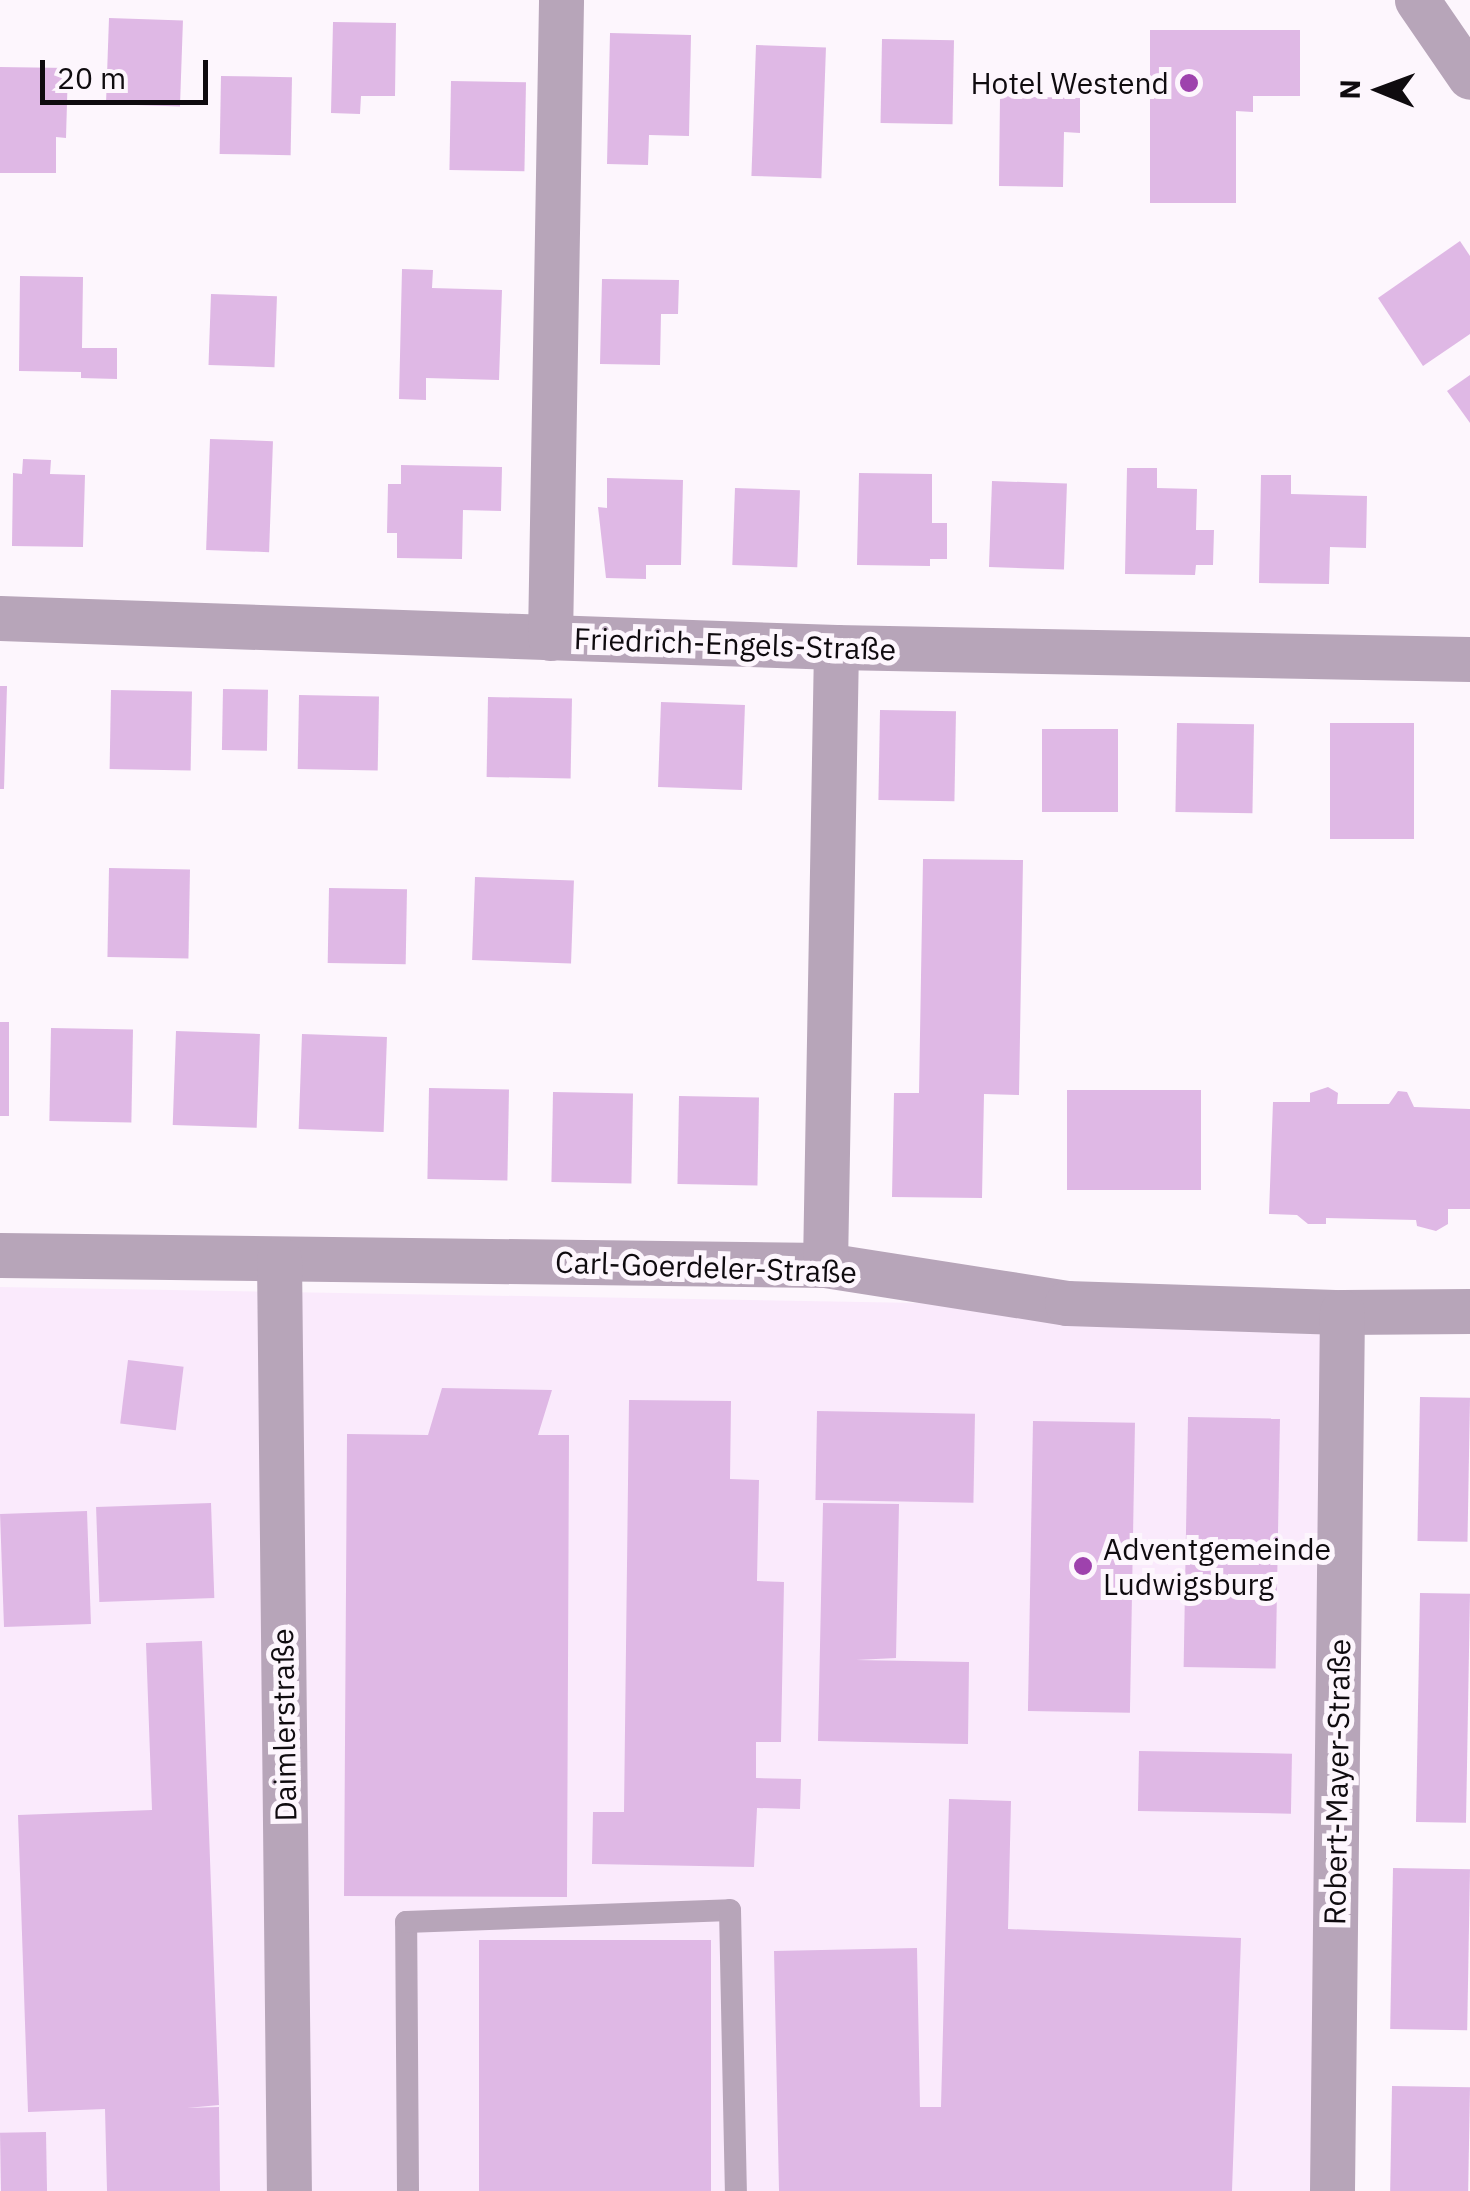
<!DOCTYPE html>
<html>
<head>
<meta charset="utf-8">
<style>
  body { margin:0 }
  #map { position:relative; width:1470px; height:2191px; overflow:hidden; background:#fdf6fd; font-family:"IBM Plex Sans",sans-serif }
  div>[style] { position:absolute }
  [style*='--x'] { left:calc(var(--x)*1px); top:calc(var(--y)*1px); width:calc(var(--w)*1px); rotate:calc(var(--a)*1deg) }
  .built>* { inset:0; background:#faeafc; transform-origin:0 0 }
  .building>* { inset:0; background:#dfb8e5; transform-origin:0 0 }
  .lane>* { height:22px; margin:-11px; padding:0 11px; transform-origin:11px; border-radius:11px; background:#b7a5b9 }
  .street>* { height:45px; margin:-22.5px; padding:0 22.5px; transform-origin:22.5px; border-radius:22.5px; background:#b7a5b9 }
  .dots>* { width:28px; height:28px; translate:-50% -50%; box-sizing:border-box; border:5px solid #fdf6fd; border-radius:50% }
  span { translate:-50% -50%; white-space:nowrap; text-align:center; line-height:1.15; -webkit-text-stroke:10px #fdf6fd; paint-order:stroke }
  .poi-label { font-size:30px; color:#0f0b0f }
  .right { translate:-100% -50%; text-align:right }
  .left { translate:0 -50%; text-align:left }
  .street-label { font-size:30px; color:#0f0b0f }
  .north { position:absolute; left:1330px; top:40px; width:100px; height:100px; -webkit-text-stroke:8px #fdf6fd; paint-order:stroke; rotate:271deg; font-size:28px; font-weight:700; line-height:40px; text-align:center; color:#0f0b0f }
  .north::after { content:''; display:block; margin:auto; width:35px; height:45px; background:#0f0b0f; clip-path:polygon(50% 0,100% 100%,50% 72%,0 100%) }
  .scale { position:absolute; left:40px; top:60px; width:168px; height:45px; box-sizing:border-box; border:5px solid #0f0b0f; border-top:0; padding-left:12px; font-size:30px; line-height:35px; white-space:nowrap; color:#0f0b0f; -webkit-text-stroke:8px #fdf6fd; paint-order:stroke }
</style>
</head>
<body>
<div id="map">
  <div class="built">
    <div style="left:0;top:1287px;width:1353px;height:904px;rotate:1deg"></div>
  </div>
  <div class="building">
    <div style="left:109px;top:18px;width:74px;height:86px;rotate:2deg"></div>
    <div style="clip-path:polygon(333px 22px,396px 23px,395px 96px,361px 96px,360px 114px,331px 113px)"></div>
    <div style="clip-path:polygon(1150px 30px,1300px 30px,1300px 96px,1253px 96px,1253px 112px,1236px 111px,1236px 203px,1150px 203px)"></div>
    <div style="clip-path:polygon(610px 33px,691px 35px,689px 136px,649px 135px,648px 165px,607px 164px)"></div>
    <div style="left:882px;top:39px;width:72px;height:84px;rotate:1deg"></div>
    <div style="left:756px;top:45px;width:70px;height:131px;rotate:2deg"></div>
    <div style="clip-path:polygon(0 67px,68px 68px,66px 138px,56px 137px,56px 173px,0 173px)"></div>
    <div style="left:221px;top:76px;width:71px;height:78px;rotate:1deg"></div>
    <div style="left:451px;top:81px;width:75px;height:89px;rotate:1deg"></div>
    <div style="clip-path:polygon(1000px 96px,1080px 98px,1080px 133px,1064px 132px,1063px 187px,999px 186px)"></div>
    <div style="clip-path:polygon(1460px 241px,1470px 256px,1470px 334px,1423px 366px,1378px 298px)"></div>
    <div style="clip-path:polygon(402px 269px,433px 270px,432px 288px,502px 290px,499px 380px,426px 378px,426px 400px,399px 399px)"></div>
    <div style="clip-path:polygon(20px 276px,83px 277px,82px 348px,117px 348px,117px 379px,81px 378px,81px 372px,19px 371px)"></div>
    <div style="clip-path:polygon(602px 279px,679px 280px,678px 314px,661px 314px,660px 365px,600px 364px)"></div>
    <div style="left:211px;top:294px;width:66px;height:71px;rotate:2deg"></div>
    <div style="clip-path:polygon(1470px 375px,1470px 423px,1447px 391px)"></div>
    <div style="left:210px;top:439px;width:63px;height:111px;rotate:2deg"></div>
    <div style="clip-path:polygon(23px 459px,51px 460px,50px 474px,85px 475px,83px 547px,12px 546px,13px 473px,22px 474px)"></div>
    <div style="clip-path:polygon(401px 465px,502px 467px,501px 511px,463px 510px,462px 559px,397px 558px,397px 533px,387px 533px,388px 484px,401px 484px)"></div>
    <div style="clip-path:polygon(1127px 468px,1157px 468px,1157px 488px,1197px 489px,1196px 530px,1214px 530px,1213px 565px,1196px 565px,1195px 575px,1125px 574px)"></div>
    <div style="clip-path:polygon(859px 473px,932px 474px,932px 523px,947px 523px,947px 559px,930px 559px,930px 566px,857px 565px)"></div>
    <div style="clip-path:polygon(1261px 475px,1291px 475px,1291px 494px,1367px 496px,1366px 548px,1330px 547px,1329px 584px,1259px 583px)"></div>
    <div style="clip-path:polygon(607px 478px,683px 480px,681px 565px,646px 565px,646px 579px,606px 578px,598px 507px,607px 508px)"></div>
    <div style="left:992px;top:481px;width:75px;height:86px;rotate:2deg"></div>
    <div style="left:735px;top:488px;width:65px;height:77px;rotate:2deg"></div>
    <div style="clip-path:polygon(0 686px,7px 686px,4px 789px,0 789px)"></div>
    <div style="left:223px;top:689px;width:45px;height:61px;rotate:1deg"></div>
    <div style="left:111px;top:690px;width:81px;height:79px;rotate:1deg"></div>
    <div style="left:299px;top:695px;width:80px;height:74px;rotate:1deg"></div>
    <div style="left:488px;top:697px;width:84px;height:80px;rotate:1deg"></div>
    <div style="left:661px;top:702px;width:84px;height:85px;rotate:2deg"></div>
    <div style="left:880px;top:710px;width:76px;height:90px;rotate:1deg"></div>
    <div style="left:1177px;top:723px;width:77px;height:89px;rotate:1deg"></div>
    <div style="left:1330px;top:723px;width:84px;height:116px"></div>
    <div style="left:1042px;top:729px;width:76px;height:83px"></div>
    <div style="clip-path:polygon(923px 859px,1023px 860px,1019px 1095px,984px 1094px,982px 1198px,892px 1197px,894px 1093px,919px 1093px)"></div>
    <div style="left:109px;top:868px;width:81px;height:89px;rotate:1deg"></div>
    <div style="left:475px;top:877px;width:99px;height:83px;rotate:2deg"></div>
    <div style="left:329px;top:888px;width:78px;height:75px;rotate:1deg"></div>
    <div style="left:0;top:1022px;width:9px;height:94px"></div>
    <div style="left:51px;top:1028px;width:82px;height:93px;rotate:1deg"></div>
    <div style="left:176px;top:1031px;width:84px;height:94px;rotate:2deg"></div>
    <div style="left:302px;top:1034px;width:85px;height:95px;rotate:2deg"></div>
    <div style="clip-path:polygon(1328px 1087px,1338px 1093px,1337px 1104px,1389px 1104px,1398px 1091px,1407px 1092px,1414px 1107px,1470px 1109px,1470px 1209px,1448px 1209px,1448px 1224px,1436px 1231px,1417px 1226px,1416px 1220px,1326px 1218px,1326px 1224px,1308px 1224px,1297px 1215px,1269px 1214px,1273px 1102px,1310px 1102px,1310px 1093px)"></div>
    <div style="left:429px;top:1088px;width:80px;height:91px;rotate:1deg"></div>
    <div style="left:1067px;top:1090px;width:134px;height:100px"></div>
    <div style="left:553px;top:1092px;width:80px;height:90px;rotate:1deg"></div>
    <div style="left:679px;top:1096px;width:80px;height:88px;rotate:1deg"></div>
    <div style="left:128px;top:1360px;width:56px;height:64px;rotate:7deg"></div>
    <div style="clip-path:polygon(442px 1388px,552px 1390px,538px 1435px,569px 1435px,567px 1897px,344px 1896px,347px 1434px,428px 1435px)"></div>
    <div style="left:1420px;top:1397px;width:50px;height:144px;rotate:1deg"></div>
    <div style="clip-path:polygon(629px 1400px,731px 1401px,730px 1479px,759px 1480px,757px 1581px,784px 1582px,781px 1742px,756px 1742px,756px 1778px,801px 1779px,800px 1809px,757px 1808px,754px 1867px,592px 1864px,593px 1812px,624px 1812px)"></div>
    <div style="left:817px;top:1411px;width:158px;height:89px;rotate:1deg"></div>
    <div style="left:1188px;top:1417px;width:92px;height:250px;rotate:1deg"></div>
    <div style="left:1033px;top:1421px;width:102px;height:290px;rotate:1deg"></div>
    <div style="left:211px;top:1503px;width:95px;height:115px;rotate:88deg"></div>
    <div style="clip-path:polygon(823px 1503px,899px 1504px,896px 1658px,856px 1660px,969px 1662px,968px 1744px,818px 1741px)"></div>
    <div style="left:87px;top:1511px;width:113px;height:87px;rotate:88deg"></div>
    <div style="left:1420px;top:1593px;width:50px;height:229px;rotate:1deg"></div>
    <div style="clip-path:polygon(202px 1641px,219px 2105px,187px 2108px,219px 2107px,220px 2191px,107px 2191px,105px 2109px,28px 2112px,18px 1815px,152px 1810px,146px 1643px)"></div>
    <div style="left:1139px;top:1751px;width:153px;height:60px;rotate:1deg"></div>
    <div style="clip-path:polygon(949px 1799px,1011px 1801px,1008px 1929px,1241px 1938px,1232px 2191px,779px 2191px,774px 1951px,917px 1948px,920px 2107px,941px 2107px)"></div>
    <div style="left:1393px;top:1868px;width:77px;height:161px;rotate:1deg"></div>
    <div style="left:711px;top:1940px;width:251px;height:232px;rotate:90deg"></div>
    <div style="left:1392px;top:2086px;width:78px;height:105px;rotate:1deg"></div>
    <div style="left:46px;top:2132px;width:59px;height:46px;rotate:89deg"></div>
  </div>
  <div class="lane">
    <div style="--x:408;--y:2191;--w:269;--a:-90.4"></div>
    <div style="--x:406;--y:1922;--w:324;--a:-2.1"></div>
    <div style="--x:730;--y:1910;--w:281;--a:88.8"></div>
  </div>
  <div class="street">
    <div style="--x:1417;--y:0;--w:93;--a:55.5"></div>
    <div style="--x:0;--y:618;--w:837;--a:1.99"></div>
    <div style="--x:836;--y:647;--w:634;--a:1.08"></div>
    <div style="--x:550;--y:638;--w:638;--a:-89.01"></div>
    <div style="--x:0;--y:1255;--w:825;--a:0.69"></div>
    <div style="--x:825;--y:1265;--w:245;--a:8.9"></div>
    <div style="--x:1067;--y:1303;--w:275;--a:1.9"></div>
    <div style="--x:1342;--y:1312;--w:128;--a:-0.4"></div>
    <div style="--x:279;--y:1259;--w:932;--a:89.39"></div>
    <div style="--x:825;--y:1265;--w:618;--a:-88.98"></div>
    <div style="--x:1332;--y:2191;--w:879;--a:-89.35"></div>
  </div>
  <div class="dots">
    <div style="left:1189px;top:83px;background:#9e42ad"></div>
    <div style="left:1083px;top:1566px;background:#9e42ad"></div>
  </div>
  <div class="poi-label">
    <span class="right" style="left:1169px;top:83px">Hotel Westend</span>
    <span class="left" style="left:1103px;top:1566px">Adventgemeinde<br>Ludwigsburg</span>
  </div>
  <div class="street-label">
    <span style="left:735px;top:644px;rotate:2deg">Friedrich-Engels-Straße</span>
    <span style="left:706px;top:1267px;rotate:2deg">Carl-Goerdeler-Straße</span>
    <span style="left:284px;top:1725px;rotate:-91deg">Daimlerstraße</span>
    <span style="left:1337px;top:1782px;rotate:-89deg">Robert-Mayer-Straße</span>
  </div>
  <div class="north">N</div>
  <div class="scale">20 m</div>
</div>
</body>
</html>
